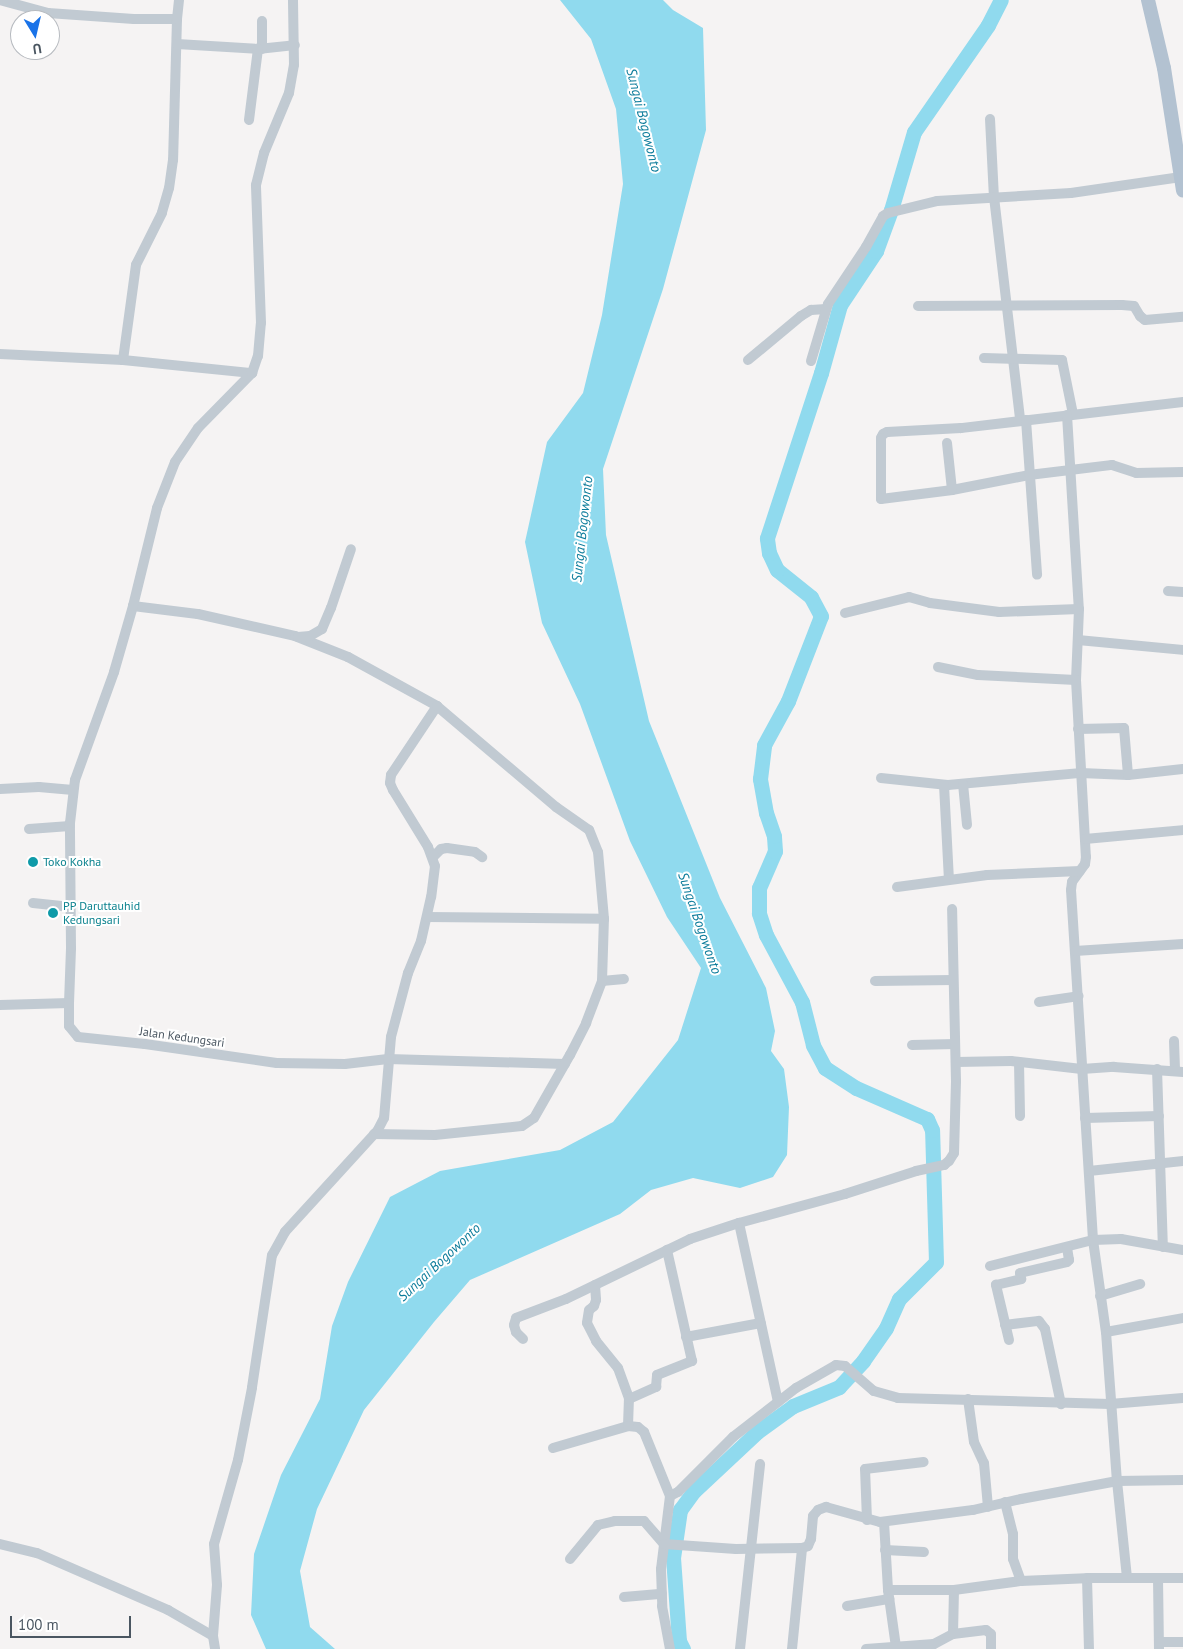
<!DOCTYPE html>
<html>
<head>
<meta charset="utf-8">
<style>
  body { margin:0 }
  #map { position:relative; width:1183px; height:1649px; overflow:hidden; background:#f5f3f3; font-family:"PT Sans",sans-serif }
  div>[style] { position:absolute }
  [style*='--x'] { left:calc(var(--x)*1px); top:calc(var(--y)*1px); width:calc(var(--w)*1px); rotate:calc(var(--a)*1deg) }
  .water>* { inset:0; background:#90daee }
  .river>* { height:15px; margin:-7.5px; padding:0 7.5px; transform-origin:7.5px; border-radius:7.5px; background:#90daee }
  .minor>* { height:10px; margin:-5px; padding:0 5px; transform-origin:5px; border-radius:5px; background:#c1cad2 }
  .major>* { height:14px; margin:-7px; padding:0 7px; transform-origin:7px; border-radius:7px; background:#b3c2d1 }
  .dots>* { width:14px; height:14px; translate:-50% -50%; box-sizing:border-box; border:2px solid #fff; border-radius:50% }
  span { translate:-50% -50%; white-space:nowrap; text-align:center; line-height:1.15; -webkit-text-stroke:4px #fff; paint-order:stroke }
  .culture-label { font-size:12px; color:#0d838f }
  .left { translate:0 -50%; text-align:left }
  .street-label { font-size:12px; color:#4a5661 }
  .water-label { font-size:14px; color:#0c7c9b; font-style:italic }
  .north { position:absolute; left:10px; top:10px; width:50px; height:50px; box-sizing:border-box; background:#fff; border:1px solid #b7bbc0; border-radius:50%; rotate:171deg; font-size:14px; font-weight:700; line-height:20px; text-align:center; color:#4a5661 }
  .north::after { content:''; display:block; margin:auto; width:18px; height:22px; background:#1a73e8; clip-path:polygon(50% 0,100% 100%,50% 72%,0 100%) }
  .scale { position:absolute; left:10px; top:1616px; width:121px; height:22px; box-sizing:border-box; border:2px solid #4a5661; border-top:0; padding-left:6px; font-size:15px; line-height:18px; white-space:nowrap; color:#4a5661; -webkit-text-stroke:4px #fff; paint-order:stroke }
</style>
</head>
<body>
<div id="map">
  <div class="water">
    <div style="clip-path:polygon(560px 0,663px 0,673px 10px,703px 28px,706px 130px,663px 289px,603px 469px,606px 535px,649px 721px,720px 898px,766px 988px,775px 1031px,771px 1051px,784px 1069px,789px 1107px,787px 1155px,773px 1177px,740px 1188px,693px 1178px,651px 1190px,620px 1214px,470px 1280px,434px 1322px,364px 1410px,317px 1509px,300px 1571px,310px 1627px,335px 1649px,266px 1649px,251px 1615px,254px 1554px,281px 1475px,320px 1399px,332px 1326px,348px 1282px,390px 1197px,440px 1171px,560px 1150px,613px 1122px,678px 1040px,701px 968px,667px 917px,630px 841px,580px 704px,542px 623px,525px 542px,547px 442px,583px 393px,602px 315px,623px 184px,616px 109px,591px 39px)"></div>
  </div>
  <div class="river">
    <div style="--x:683;--y:1649;--w:9;--a:-117"></div>
    <div style="--x:679;--y:1641;--w:83;--a:-94.1"></div>
    <div style="--x:673;--y:1558;--w:49;--a:-81.7"></div>
    <div style="--x:680;--y:1510;--w:24;--a:-54"></div>
    <div style="--x:694;--y:1491;--w:86;--a:-43.1"></div>
    <div style="--x:757;--y:1432;--w:44;--a:-35.8"></div>
    <div style="--x:793;--y:1406;--w:50;--a:-22.4"></div>
    <div style="--x:839;--y:1387;--w:35;--a:-47"></div>
    <div style="--x:863;--y:1361;--w:40;--a:-55.1"></div>
    <div style="--x:886;--y:1328;--w:32;--a:-66"></div>
    <div style="--x:899;--y:1299;--w:52;--a:-45"></div>
    <div style="--x:936;--y:1262;--w:132;--a:-91.7"></div>
    <div style="--x:932;--y:1130;--w:12;--a:-114"></div>
    <div style="--x:927;--y:1119;--w:77;--a:-156.4"></div>
    <div style="--x:856;--y:1088;--w:37;--a:-147"></div>
    <div style="--x:825;--y:1068;--w:26;--a:-118"></div>
    <div style="--x:813;--y:1045;--w:44;--a:-104.3"></div>
    <div style="--x:802;--y:1002;--w:76;--a:-118.2"></div>
    <div style="--x:766;--y:935;--w:23;--a:-108"></div>
    <div style="--x:759;--y:913;--w:25;--a:-90"></div>
    <div style="--x:759;--y:888;--w:40;--a:-66.6"></div>
    <div style="--x:775;--y:851;--w:15;--a:-94"></div>
    <div style="--x:774;--y:836;--w:24;--a:-109"></div>
    <div style="--x:766;--y:813;--w:35;--a:-100"></div>
    <div style="--x:760;--y:779;--w:34;--a:-83"></div>
    <div style="--x:764;--y:745;--w:50;--a:-61.4"></div>
    <div style="--x:788;--y:701;--w:91;--a:-68.8"></div>
    <div style="--x:821;--y:616;--w:21;--a:-118"></div>
    <div style="--x:811;--y:597;--w:43;--a:-141.5"></div>
    <div style="--x:777;--y:570;--w:19;--a:-115"></div>
    <div style="--x:769;--y:553;--w:15;--a:-98"></div>
    <div style="--x:767;--y:538;--w:174;--a:-71.9"></div>
    <div style="--x:821;--y:373;--w:71;--a:-74.4"></div>
    <div style="--x:840;--y:305;--w:65;--a:-56.3"></div>
    <div style="--x:876;--y:251;--w:44;--a:-69.9"></div>
    <div style="--x:891;--y:210;--w:81;--a:-73.6"></div>
    <div style="--x:914;--y:132;--w:130;--a:-55.3"></div>
    <div style="--x:988;--y:25;--w:28;--a:-63"></div>
  </div>
  <div class="minor">
    <div style="--x:0;--y:0;--w:50;--a:15.2"></div>
    <div style="--x:48;--y:13;--w:86;--a:4"></div>
    <div style="--x:134;--y:19;--w:43;--a:0"></div>
    <div style="--x:177;--y:19;--w:141;--a:91.6"></div>
    <div style="--x:173;--y:160;--w:28;--a:98"></div>
    <div style="--x:169;--y:188;--w:26;--a:106"></div>
    <div style="--x:162;--y:213;--w:58;--a:116.6"></div>
    <div style="--x:136;--y:265;--w:96;--a:97.8"></div>
    <div style="--x:177;--y:19;--w:19;--a:-84"></div>
    <div style="--x:177;--y:44;--w:81;--a:3.5"></div>
    <div style="--x:258;--y:49;--w:37;--a:-6"></div>
    <div style="--x:262;--y:49;--w:28;--a:-90"></div>
    <div style="--x:990;--y:119;--w:78;--a:87.1"></div>
    <div style="--x:994;--y:197;--w:225;--a:83.3"></div>
    <div style="--x:249;--y:120;--w:72;--a:-82.8"></div>
    <div style="--x:918;--y:306;--w:204;--a:-0.3"></div>
    <div style="--x:1122;--y:305;--w:12;--a:5"></div>
    <div style="--x:1134;--y:306;--w:12;--a:59"></div>
    <div style="--x:1140;--y:316;--w:6;--a:39"></div>
    <div style="--x:1145;--y:320;--w:38;--a:-5"></div>
    <div style="--x:0;--y:354;--w:123;--a:2.8"></div>
    <div style="--x:123;--y:360;--w:130;--a:5.8"></div>
    <div style="--x:984;--y:358;--w:78;--a:1.5"></div>
    <div style="--x:1062;--y:360;--w:55;--a:78.5"></div>
    <div style="--x:748;--y:360;--w:69;--a:-39.7"></div>
    <div style="--x:801;--y:316;--w:12;--a:-31"></div>
    <div style="--x:811;--y:310;--w:15;--a:-4"></div>
    <div style="--x:811;--y:361;--w:59;--a:-73.4"></div>
    <div style="--x:828;--y:304;--w:69;--a:-56.3"></div>
    <div style="--x:866;--y:247;--w:35;--a:-61"></div>
    <div style="--x:883;--y:216;--w:6;--a:-31"></div>
    <div style="--x:888;--y:213;--w:50;--a:-13.8"></div>
    <div style="--x:937;--y:201;--w:134;--a:-3.4"></div>
    <div style="--x:1071;--y:193;--w:111;--a:-8.3"></div>
    <div style="--x:1183;--y:402;--w:224;--a:173.3"></div>
    <div style="--x:961;--y:428;--w:74;--a:176.9"></div>
    <div style="--x:887;--y:432;--w:4;--a:153"></div>
    <div style="--x:883;--y:434;--w:4;--a:117"></div>
    <div style="--x:881;--y:438;--w:61;--a:90"></div>
    <div style="--x:881;--y:499;--w:72;--a:-7.2"></div>
    <div style="--x:952;--y:490;--w:78;--a:-11"></div>
    <div style="--x:1029;--y:475;--w:84;--a:-6.9"></div>
    <div style="--x:1112;--y:465;--w:25;--a:18"></div>
    <div style="--x:1136;--y:473;--w:47;--a:-1.2"></div>
    <div style="--x:1067;--y:415;--w:194;--a:86.5"></div>
    <div style="--x:1079;--y:609;--w:71;--a:92.4"></div>
    <div style="--x:1076;--y:680;--w:177;--a:86.8"></div>
    <div style="--x:1086;--y:857;--w:7;--a:98"></div>
    <div style="--x:1085;--y:864;--w:22;--a:126"></div>
    <div style="--x:1072;--y:882;--w:8;--a:97"></div>
    <div style="--x:1071;--y:890;--w:351;--a:86.4"></div>
    <div style="--x:1093;--y:1240;--w:93;--a:82"></div>
    <div style="--x:1106;--y:1332;--w:149;--a:85.8"></div>
    <div style="--x:1117;--y:1481;--w:97;--a:84.1"></div>
    <div style="--x:1026;--y:420;--w:155;--a:85.9"></div>
    <div style="--x:947;--y:443;--w:47;--a:83.9"></div>
    <div style="--x:1168;--y:591;--w:15;--a:4"></div>
    <div style="--x:133;--y:606;--w:65;--a:7"></div>
    <div style="--x:198;--y:614;--w:99;--a:12.8"></div>
    <div style="--x:295;--y:636;--w:57;--a:21.6"></div>
    <div style="--x:348;--y:657;--w:102;--a:28.8"></div>
    <div style="--x:437;--y:706;--w:83;--a:123.7"></div>
    <div style="--x:391;--y:775;--w:8;--a:97"></div>
    <div style="--x:390;--y:783;--w:8;--a:67"></div>
    <div style="--x:393;--y:790;--w:67;--a:58.4"></div>
    <div style="--x:428;--y:847;--w:20;--a:70"></div>
    <div style="--x:435;--y:866;--w:31;--a:97"></div>
    <div style="--x:431;--y:897;--w:45;--a:102.8"></div>
    <div style="--x:421;--y:941;--w:35;--a:112"></div>
    <div style="--x:408;--y:973;--w:66;--a:104.9"></div>
    <div style="--x:391;--y:1037;--w:81;--a:94.9"></div>
    <div style="--x:384;--y:1118;--w:13;--a:117"></div>
    <div style="--x:378;--y:1130;--w:138;--a:132.4"></div>
    <div style="--x:285;--y:1232;--w:26;--a:119"></div>
    <div style="--x:272;--y:1255;--w:134;--a:98.6"></div>
    <div style="--x:252;--y:1388;--w:73;--a:101"></div>
    <div style="--x:238;--y:1460;--w:87;--a:105.9"></div>
    <div style="--x:214;--y:1544;--w:41;--a:85.8"></div>
    <div style="--x:217;--y:1585;--w:51;--a:94.5"></div>
    <div style="--x:213;--y:1636;--w:13;--a:81"></div>
    <div style="--x:845;--y:613;--w:66;--a:-14"></div>
    <div style="--x:909;--y:597;--w:22;--a:16"></div>
    <div style="--x:930;--y:603;--w:70;--a:7.4"></div>
    <div style="--x:999;--y:612;--w:80;--a:-2.1"></div>
    <div style="--x:298;--y:637;--w:12;--a:-5"></div>
    <div style="--x:310;--y:636;--w:14;--a:-30"></div>
    <div style="--x:322;--y:629;--w:23;--a:-67"></div>
    <div style="--x:331;--y:608;--w:62;--a:-71.3"></div>
    <div style="--x:1078;--y:640;--w:105;--a:5.4"></div>
    <div style="--x:938;--y:667;--w:41;--a:11.3"></div>
    <div style="--x:978;--y:675;--w:98;--a:2.9"></div>
    <div style="--x:1078;--y:729;--w:46;--a:-1.2"></div>
    <div style="--x:1124;--y:728;--w:47;--a:85.1"></div>
    <div style="--x:881;--y:778;--w:67;--a:6"></div>
    <div style="--x:948;--y:785;--w:134;--a:-5.2"></div>
    <div style="--x:1081;--y:773;--w:47;--a:2.4"></div>
    <div style="--x:1128;--y:775;--w:55;--a:-6.2"></div>
    <div style="--x:963;--y:784;--w:41;--a:84.4"></div>
    <div style="--x:944;--y:785;--w:94;--a:87"></div>
    <div style="--x:0;--y:789;--w:39;--a:-3"></div>
    <div style="--x:39;--y:787;--w:34;--a:5"></div>
    <div style="--x:29;--y:829;--w:41;--a:-4.2"></div>
    <div style="--x:1085;--y:839;--w:98;--a:-5.2"></div>
    <div style="--x:433;--y:857;--w:11;--a:-45"></div>
    <div style="--x:441;--y:849;--w:6;--a:-9"></div>
    <div style="--x:447;--y:848;--w:28;--a:8"></div>
    <div style="--x:475;--y:852;--w:9;--a:36"></div>
    <div style="--x:897;--y:887;--w:91;--a:-7.6"></div>
    <div style="--x:987;--y:875;--w:93;--a:-2.5"></div>
    <div style="--x:33;--y:903;--w:38;--a:6"></div>
    <div style="--x:427;--y:917;--w:177;--a:0.6"></div>
    <div style="--x:1075;--y:951;--w:108;--a:-3.7"></div>
    <div style="--x:602;--y:981;--w:22;--a:-5"></div>
    <div style="--x:875;--y:981;--w:78;--a:-0.7"></div>
    <div style="--x:1039;--y:1002;--w:40;--a:-8.5"></div>
    <div style="--x:69;--y:1003;--w:55;--a:-87.9"></div>
    <div style="--x:71;--y:948;--w:125;--a:-90.5"></div>
    <div style="--x:70;--y:823;--w:43;--a:-83.4"></div>
    <div style="--x:75;--y:780;--w:115;--a:-70.1"></div>
    <div style="--x:114;--y:672;--w:69;--a:-73.9"></div>
    <div style="--x:133;--y:606;--w:101;--a:-76.2"></div>
    <div style="--x:157;--y:508;--w:49;--a:-68.6"></div>
    <div style="--x:175;--y:462;--w:41;--a:-55.9"></div>
    <div style="--x:198;--y:428;--w:77;--a:-45.5"></div>
    <div style="--x:252;--y:373;--w:18;--a:-71"></div>
    <div style="--x:258;--y:356;--w:33;--a:-85"></div>
    <div style="--x:261;--y:323;--w:138;--a:-92.1"></div>
    <div style="--x:256;--y:185;--w:33;--a:-76"></div>
    <div style="--x:264;--y:153;--w:65;--a:-67.4"></div>
    <div style="--x:289;--y:93;--w:28;--a:-80"></div>
    <div style="--x:294;--y:65;--w:65;--a:-90.9"></div>
    <div style="--x:0;--y:1005;--w:69;--a:-1.7"></div>
    <div style="--x:69;--y:1003;--w:23;--a:90"></div>
    <div style="--x:69;--y:1026;--w:14;--a:51"></div>
    <div style="--x:78;--y:1037;--w:67;--a:6"></div>
    <div style="--x:145;--y:1044;--w:133;--a:8.2"></div>
    <div style="--x:277;--y:1063;--w:68;--a:0.8"></div>
    <div style="--x:345;--y:1064;--w:43;--a:-6.6"></div>
    <div style="--x:388;--y:1059;--w:177;--a:1.6"></div>
    <div style="--x:1174;--y:1041;--w:30;--a:88"></div>
    <div style="--x:912;--y:1045;--w:43;--a:-1.3"></div>
    <div style="--x:956;--y:1062;--w:55;--a:-1"></div>
    <div style="--x:1011;--y:1061;--w:71;--a:6.4"></div>
    <div style="--x:1082;--y:1069;--w:32;--a:-4"></div>
    <div style="--x:1114;--y:1067;--w:69;--a:4.1"></div>
    <div style="--x:1019;--y:1062;--w:54;--a:88.9"></div>
    <div style="--x:1157;--y:1069;--w:178;--a:88.1"></div>
    <div style="--x:1085;--y:1118;--w:74;--a:-1.5"></div>
    <div style="--x:374;--y:1134;--w:61;--a:0.9"></div>
    <div style="--x:435;--y:1135;--w:87;--a:-5.9"></div>
    <div style="--x:522;--y:1126;--w:14;--a:-34"></div>
    <div style="--x:534;--y:1118;--w:73;--a:-60.3"></div>
    <div style="--x:570;--y:1055;--w:36;--a:-63"></div>
    <div style="--x:586;--y:1023;--w:45;--a:-69.1"></div>
    <div style="--x:602;--y:981;--w:62;--a:-88.2"></div>
    <div style="--x:604;--y:919;--w:67;--a:-95.1"></div>
    <div style="--x:598;--y:852;--w:24;--a:-112"></div>
    <div style="--x:589;--y:830;--w:40;--a:-145.1"></div>
    <div style="--x:556;--y:807;--w:156;--a:-139.7"></div>
    <div style="--x:1089;--y:1171;--w:95;--a:-6.1"></div>
    <div style="--x:739;--y:1223;--w:183;--a:77.7"></div>
    <div style="--x:990;--y:1266;--w:106;--a:-14.2"></div>
    <div style="--x:1093;--y:1240;--w:28;--a:-2"></div>
    <div style="--x:1121;--y:1239;--w:63;--a:10.1"></div>
    <div style="--x:595;--y:1285;--w:15;--a:86"></div>
    <div style="--x:596;--y:1300;--w:6;--a:108"></div>
    <div style="--x:594;--y:1306;--w:6;--a:141"></div>
    <div style="--x:589;--y:1310;--w:13;--a:99"></div>
    <div style="--x:587;--y:1323;--w:20;--a:63"></div>
    <div style="--x:596;--y:1341;--w:35;--a:51"></div>
    <div style="--x:618;--y:1368;--w:33;--a:70"></div>
    <div style="--x:1100;--y:1296;--w:42;--a:-16.7"></div>
    <div style="--x:1005;--y:1325;--w:34;--a:-7"></div>
    <div style="--x:1039;--y:1321;--w:10;--a:53"></div>
    <div style="--x:1045;--y:1329;--w:77;--a:78"></div>
    <div style="--x:1106;--y:1332;--w:78;--a:-10.3"></div>
    <div style="--x:686;--y:1337;--w:76;--a:-10.6"></div>
    <div style="--x:523;--y:1339;--w:10;--a:-135"></div>
    <div style="--x:516;--y:1332;--w:7;--a:-106"></div>
    <div style="--x:514;--y:1325;--w:7;--a:-74"></div>
    <div style="--x:516;--y:1318;--w:53;--a:-20.8"></div>
    <div style="--x:566;--y:1299;--w:138;--a:-25.8"></div>
    <div style="--x:690;--y:1239;--w:52;--a:-18.1"></div>
    <div style="--x:739;--y:1223;--w:110;--a:-15.3"></div>
    <div style="--x:845;--y:1194;--w:75;--a:-17.9"></div>
    <div style="--x:916;--y:1171;--w:29;--a:-12"></div>
    <div style="--x:944;--y:1165;--w:6;--a:-39"></div>
    <div style="--x:949;--y:1161;--w:9;--a:-58"></div>
    <div style="--x:954;--y:1153;--w:72;--a:-88.4"></div>
    <div style="--x:956;--y:1081;--w:172;--a:-91.3"></div>
    <div style="--x:1009;--y:1340;--w:57;--a:-103.3"></div>
    <div style="--x:996;--y:1285;--w:26;--a:-13"></div>
    <div style="--x:1021;--y:1279;--w:6;--a:-99"></div>
    <div style="--x:1020;--y:1273;--w:48;--a:-13.2"></div>
    <div style="--x:1067;--y:1262;--w:3;--a:-45"></div>
    <div style="--x:1069;--y:1260;--w:13;--a:-99"></div>
    <div style="--x:968;--y:1399;--w:43;--a:82.1"></div>
    <div style="--x:974;--y:1442;--w:23;--a:65"></div>
    <div style="--x:984;--y:1463;--w:44;--a:84.8"></div>
    <div style="--x:628;--y:1426;--w:27;--a:-88"></div>
    <div style="--x:629;--y:1399;--w:30;--a:-24"></div>
    <div style="--x:656;--y:1387;--w:12;--a:-85"></div>
    <div style="--x:657;--y:1375;--w:38;--a:-22"></div>
    <div style="--x:692;--y:1361;--w:114;--a:-102.7"></div>
    <div style="--x:553;--y:1448;--w:78;--a:-16.3"></div>
    <div style="--x:628;--y:1426;--w:10;--a:6"></div>
    <div style="--x:638;--y:1427;--w:8;--a:40"></div>
    <div style="--x:644;--y:1432;--w:69;--a:67.9"></div>
    <div style="--x:670;--y:1496;--w:74;--a:97"></div>
    <div style="--x:661;--y:1569;--w:37;--a:88"></div>
    <div style="--x:662;--y:1606;--w:44;--a:79.5"></div>
    <div style="--x:670;--y:1496;--w:9;--a:-27"></div>
    <div style="--x:678;--y:1492;--w:78;--a:-45"></div>
    <div style="--x:733;--y:1437;--w:80;--a:-37.9"></div>
    <div style="--x:796;--y:1388;--w:46;--a:-29.9"></div>
    <div style="--x:836;--y:1365;--w:9;--a:6"></div>
    <div style="--x:845;--y:1366;--w:38;--a:41"></div>
    <div style="--x:874;--y:1391;--w:25;--a:16"></div>
    <div style="--x:898;--y:1398;--w:212;--a:1.6"></div>
    <div style="--x:1110;--y:1404;--w:73;--a:-4.7"></div>
    <div style="--x:1005;--y:1502;--w:33;--a:76"></div>
    <div style="--x:1013;--y:1534;--w:25;--a:90"></div>
    <div style="--x:1013;--y:1559;--w:23;--a:70"></div>
    <div style="--x:867;--y:1520;--w:51;--a:-92.2"></div>
    <div style="--x:865;--y:1469;--w:59;--a:-6.8"></div>
    <div style="--x:884;--y:1522;--w:68;--a:86.6"></div>
    <div style="--x:888;--y:1590;--w:58;--a:82"></div>
    <div style="--x:0;--y:1544;--w:38;--a:14"></div>
    <div style="--x:37;--y:1553;--w:143;--a:23.5"></div>
    <div style="--x:168;--y:1610;--w:52;--a:30"></div>
    <div style="--x:885;--y:1550;--w:39;--a:3"></div>
    <div style="--x:570;--y:1559;--w:44;--a:-50.5"></div>
    <div style="--x:598;--y:1525;--w:17;--a:-13"></div>
    <div style="--x:615;--y:1521;--w:29;--a:0"></div>
    <div style="--x:644;--y:1521;--w:30;--a:49"></div>
    <div style="--x:664;--y:1544;--w:72;--a:4"></div>
    <div style="--x:736;--y:1549;--w:66;--a:-0.9"></div>
    <div style="--x:802;--y:1548;--w:6;--a:-18"></div>
    <div style="--x:808;--y:1546;--w:8;--a:-67"></div>
    <div style="--x:811;--y:1539;--w:23;--a:-85"></div>
    <div style="--x:813;--y:1516;--w:8;--a:-50"></div>
    <div style="--x:818;--y:1510;--w:9;--a:-21"></div>
    <div style="--x:826;--y:1507;--w:56;--a:15.5"></div>
    <div style="--x:880;--y:1522;--w:94;--a:-7.4"></div>
    <div style="--x:973;--y:1510;--w:49;--a:-12.9"></div>
    <div style="--x:1021;--y:1499;--w:98;--a:-10.6"></div>
    <div style="--x:1117;--y:1481;--w:66;--a:-0.9"></div>
    <div style="--x:1087;--y:1578;--w:71;--a:88.4"></div>
    <div style="--x:1158;--y:1578;--w:71;--a:89.2"></div>
    <div style="--x:888;--y:1590;--w:66;--a:0"></div>
    <div style="--x:954;--y:1590;--w:68;--a:-7.7"></div>
    <div style="--x:1021;--y:1581;--w:70;--a:-2.5"></div>
    <div style="--x:1091;--y:1578;--w:92;--a:0"></div>
    <div style="--x:624;--y:1597;--w:38;--a:-5"></div>
    <div style="--x:847;--y:1606;--w:43;--a:-9.5"></div>
    <div style="--x:953;--y:1634;--w:44;--a:-88.7"></div>
    <div style="--x:1159;--y:1642;--w:24;--a:0"></div>
    <div style="--x:740;--y:1649;--w:186;--a:-83.8"></div>
    <div style="--x:792;--y:1649;--w:101;--a:-84.3"></div>
    <div style="--x:866;--y:1649;--w:68;--a:-4.2"></div>
    <div style="--x:934;--y:1644;--w:21;--a:-28"></div>
    <div style="--x:953;--y:1634;--w:33;--a:-7"></div>
    <div style="--x:986;--y:1630;--w:6;--a:39"></div>
    <div style="--x:991;--y:1634;--w:15;--a:90"></div>
  </div>
  <div class="major">
    <div style="--x:1148;--y:0;--w:70;--a:76.8"></div>
    <div style="--x:1164;--y:68;--w:124;--a:81.2"></div>
  </div>
  <div class="dots">
    <div style="left:33px;top:862px;background:#0f9aa8"></div>
    <div style="left:53px;top:913px;background:#0f9aa8"></div>
  </div>
  <div class="culture-label">
    <span class="left" style="left:43px;top:862px">Toko Kokha</span>
    <span class="left" style="left:63px;top:913px">PP Daruttauhid<br>Kedungsari</span>
  </div>
  <div class="street-label">
    <span style="left:182px;top:1037px;rotate:8deg">Jalan Kedungsari</span>
  </div>
  <div class="water-label">
    <span style="left:644px;top:120px;rotate:76deg">Sungai Bogowonto</span>
    <span style="left:582px;top:529px;rotate:-84deg">Sungai Bogowonto</span>
    <span style="left:700px;top:923px;rotate:71deg">Sungai Bogowonto</span>
    <span style="left:439px;top:1262px;rotate:-43deg">Sungai Bogowonto</span>
  </div>
  <div class="north">U</div>
  <div class="scale">100 m</div>
</div>
</body>
</html>
